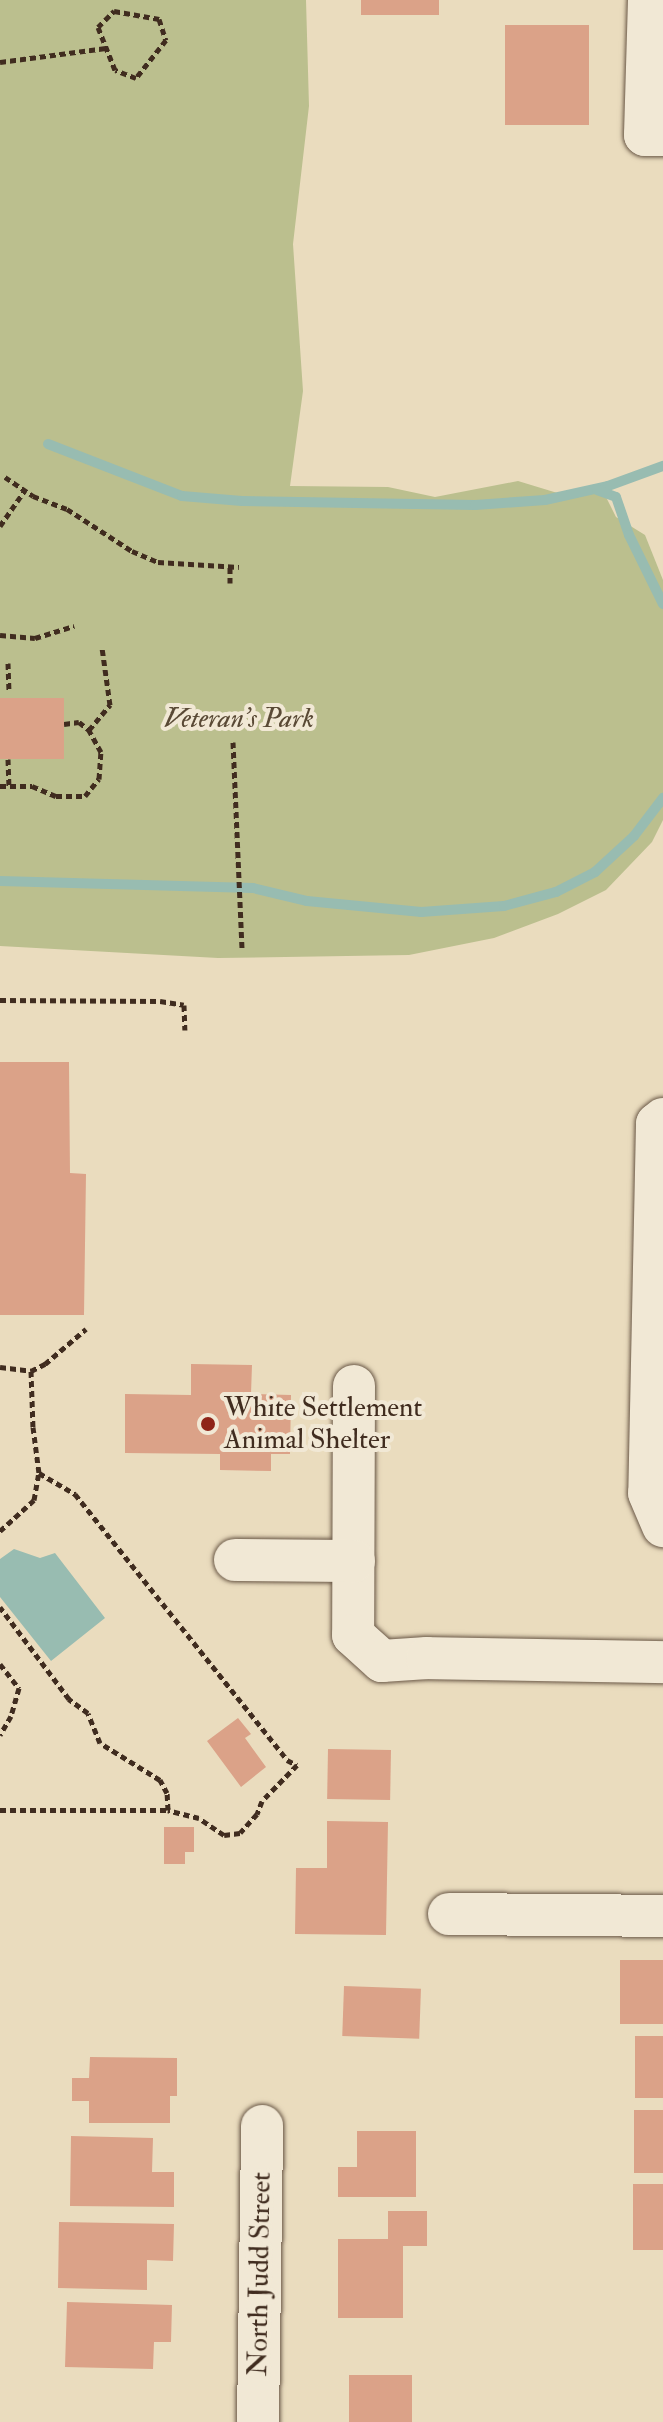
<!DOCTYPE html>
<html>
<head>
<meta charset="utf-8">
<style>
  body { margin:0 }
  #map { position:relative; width:663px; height:2422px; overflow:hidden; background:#eadcbe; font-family:"IM FELL Double Pica",serif }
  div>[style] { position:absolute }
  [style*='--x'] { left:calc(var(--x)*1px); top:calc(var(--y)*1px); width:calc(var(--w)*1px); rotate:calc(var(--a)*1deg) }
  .green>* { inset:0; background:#bbbf8e }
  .water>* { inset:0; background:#98bcb1 }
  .stream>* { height:10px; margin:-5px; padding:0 5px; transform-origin:5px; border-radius:5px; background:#98bcb1 }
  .building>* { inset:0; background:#dba288; transform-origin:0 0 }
  .path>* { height:5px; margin-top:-2.5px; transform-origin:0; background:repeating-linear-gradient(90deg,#402c1f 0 6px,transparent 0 10px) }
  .roads { filter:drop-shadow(0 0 2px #6a5847) drop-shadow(0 0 2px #6a5847) }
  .minor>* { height:42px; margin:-21px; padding:0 21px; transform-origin:21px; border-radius:21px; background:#f1e8d5 }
  .dots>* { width:22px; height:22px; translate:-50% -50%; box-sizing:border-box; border:4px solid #f1e8d5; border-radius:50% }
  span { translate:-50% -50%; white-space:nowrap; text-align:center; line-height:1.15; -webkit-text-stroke:8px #f1e8d5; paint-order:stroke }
  .park-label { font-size:28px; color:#594935; font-style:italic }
  .poi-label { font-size:28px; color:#402c1f }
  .left { translate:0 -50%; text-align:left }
  .street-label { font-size:28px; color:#402c1f }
</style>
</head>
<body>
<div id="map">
  <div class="green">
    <div style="clip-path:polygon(0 0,306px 0,309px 106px,293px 244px,303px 391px,290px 486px,388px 487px,435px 497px,518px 481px,564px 495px,604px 493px,616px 517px,645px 535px,663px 580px,663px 820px,652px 842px,606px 890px,558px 914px,494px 938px,409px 955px,218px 958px,0 946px)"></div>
  </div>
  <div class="water">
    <div style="clip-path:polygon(14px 1549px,40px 1558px,55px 1553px,105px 1618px,51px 1661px,0 1597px,0 1559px)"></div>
  </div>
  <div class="stream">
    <div style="--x:48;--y:444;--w:144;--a:21.2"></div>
    <div style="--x:182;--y:496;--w:60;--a:4.8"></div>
    <div style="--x:242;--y:501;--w:233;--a:1"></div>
    <div style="--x:475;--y:505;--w:70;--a:-4.1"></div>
    <div style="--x:545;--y:500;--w:65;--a:-12.5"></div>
    <div style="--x:608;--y:486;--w:59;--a:-20"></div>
    <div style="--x:597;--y:490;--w:20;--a:20"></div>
    <div style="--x:616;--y:497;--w:40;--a:71.1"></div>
    <div style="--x:629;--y:535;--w:77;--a:63.8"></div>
    <div style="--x:0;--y:881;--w:253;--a:1.6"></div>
    <div style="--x:253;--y:888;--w:56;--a:13.5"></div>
    <div style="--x:307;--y:901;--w:115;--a:5.5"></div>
    <div style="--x:421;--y:912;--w:83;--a:-4.1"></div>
    <div style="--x:504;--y:906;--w:54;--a:-15.1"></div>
    <div style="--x:556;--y:892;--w:44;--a:-27.1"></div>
    <div style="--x:595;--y:872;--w:53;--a:-42.7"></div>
    <div style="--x:634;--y:836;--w:48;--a:-52.7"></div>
  </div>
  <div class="building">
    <div style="left:361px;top:0;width:78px;height:15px"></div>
    <div style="left:505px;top:25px;width:84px;height:100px"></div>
    <div style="left:0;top:698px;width:64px;height:61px"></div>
    <div style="clip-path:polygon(0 1062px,69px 1062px,70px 1173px,86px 1174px,84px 1315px,0 1315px)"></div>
    <div style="clip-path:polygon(191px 1364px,252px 1365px,251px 1394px,291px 1395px,290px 1454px,271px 1454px,271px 1471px,220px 1470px,220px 1454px,125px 1453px,125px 1394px,191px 1395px)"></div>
    <div style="clip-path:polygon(238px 1718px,251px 1734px,245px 1738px,266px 1767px,241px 1787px,207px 1741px)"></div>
    <div style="left:328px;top:1749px;width:63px;height:50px;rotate:1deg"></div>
    <div style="clip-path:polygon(327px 1821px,388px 1822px,386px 1935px,295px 1934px,296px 1868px,327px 1868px)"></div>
    <div style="clip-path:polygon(164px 1827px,194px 1827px,194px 1852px,185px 1852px,185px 1864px,164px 1864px)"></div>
    <div style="left:620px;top:1960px;width:43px;height:64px"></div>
    <div style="left:344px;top:1986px;width:77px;height:50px;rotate:2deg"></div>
    <div style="left:635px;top:2036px;width:28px;height:62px"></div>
    <div style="clip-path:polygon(90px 2057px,177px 2058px,177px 2096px,170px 2096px,170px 2123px,89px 2123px,89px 2101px,72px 2101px,72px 2078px,89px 2078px)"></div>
    <div style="left:634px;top:2110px;width:29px;height:63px"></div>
    <div style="clip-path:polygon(357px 2131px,416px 2131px,416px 2197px,338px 2197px,338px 2167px,357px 2167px)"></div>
    <div style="clip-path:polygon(71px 2136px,153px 2138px,152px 2172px,174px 2172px,174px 2207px,70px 2206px)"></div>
    <div style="left:633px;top:2184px;width:30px;height:66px"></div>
    <div style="clip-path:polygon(388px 2211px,427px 2211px,427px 2246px,403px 2246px,403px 2318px,338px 2318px,338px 2239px,388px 2239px)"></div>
    <div style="clip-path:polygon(59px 2222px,174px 2224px,173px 2261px,147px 2260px,147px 2290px,58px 2288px)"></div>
    <div style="clip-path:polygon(67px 2302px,172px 2305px,171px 2342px,154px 2342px,153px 2369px,65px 2367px)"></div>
    <div style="left:349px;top:2375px;width:63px;height:47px"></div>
  </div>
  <div class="path">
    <div style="--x:114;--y:11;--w:46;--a:10.1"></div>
    <div style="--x:159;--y:19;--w:22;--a:72"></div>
    <div style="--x:166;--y:40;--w:48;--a:128.3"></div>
    <div style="--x:136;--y:78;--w:22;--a:-159"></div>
    <div style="--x:115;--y:70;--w:46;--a:-111.6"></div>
    <div style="--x:98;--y:27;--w:23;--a:-45"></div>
    <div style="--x:0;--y:62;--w:107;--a:-7.5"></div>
    <div style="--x:5;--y:477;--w:34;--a:34"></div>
    <div style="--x:33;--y:496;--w:36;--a:21"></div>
    <div style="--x:67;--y:509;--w:77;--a:32.9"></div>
    <div style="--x:132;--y:551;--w:28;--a:23"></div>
    <div style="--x:158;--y:562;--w:81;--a:3.5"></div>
    <div style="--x:0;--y:526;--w:44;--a:-55.2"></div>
    <div style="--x:230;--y:567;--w:16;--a:90"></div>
    <div style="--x:0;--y:635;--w:35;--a:5"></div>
    <div style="--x:35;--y:638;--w:41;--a:-17.1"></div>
    <div style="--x:8;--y:663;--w:29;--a:88"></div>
    <div style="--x:64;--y:724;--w:15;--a:-8"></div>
    <div style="--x:79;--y:722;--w:13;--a:39"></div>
    <div style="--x:233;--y:742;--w:206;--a:87.5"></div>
    <div style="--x:8;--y:759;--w:27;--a:88"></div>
    <div style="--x:0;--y:786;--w:32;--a:0"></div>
    <div style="--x:32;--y:786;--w:26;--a:23"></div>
    <div style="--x:56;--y:796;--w:29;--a:0"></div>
    <div style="--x:85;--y:796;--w:22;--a:-51"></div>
    <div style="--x:99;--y:779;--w:27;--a:-86"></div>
    <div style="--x:101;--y:752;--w:25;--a:-119"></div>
    <div style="--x:89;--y:730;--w:33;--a:-50"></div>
    <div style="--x:110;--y:705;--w:59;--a:-97.9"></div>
    <div style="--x:0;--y:1000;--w:160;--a:0.4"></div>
    <div style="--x:160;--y:1001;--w:24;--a:9"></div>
    <div style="--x:184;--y:1005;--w:25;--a:88"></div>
    <div style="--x:0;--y:1367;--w:31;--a:7"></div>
    <div style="--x:31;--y:1371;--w:56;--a:88"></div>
    <div style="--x:33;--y:1427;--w:46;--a:82.6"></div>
    <div style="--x:31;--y:1371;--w:16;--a:-27"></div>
    <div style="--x:45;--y:1364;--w:54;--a:-40.5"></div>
    <div style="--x:0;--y:1531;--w:46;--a:-42.4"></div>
    <div style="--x:34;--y:1500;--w:27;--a:-80"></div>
    <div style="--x:39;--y:1473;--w:42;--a:30.3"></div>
    <div style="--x:75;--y:1494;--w:340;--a:51.4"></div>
    <div style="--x:287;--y:1760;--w:11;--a:27"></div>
    <div style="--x:297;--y:1765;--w:50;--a:134.2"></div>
    <div style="--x:262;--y:1801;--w:14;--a:111"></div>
    <div style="--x:257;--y:1814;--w:25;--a:132"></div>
    <div style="--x:240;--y:1833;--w:16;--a:173"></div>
    <div style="--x:224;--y:1835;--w:30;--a:-146"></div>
    <div style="--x:199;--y:1818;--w:32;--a:-166"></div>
    <div style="--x:168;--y:1810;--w:17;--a:-93"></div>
    <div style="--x:167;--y:1793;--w:15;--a:-118"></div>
    <div style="--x:160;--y:1780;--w:70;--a:-148.3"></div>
    <div style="--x:100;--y:1743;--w:32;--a:-112"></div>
    <div style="--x:88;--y:1713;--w:24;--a:-144"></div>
    <div style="--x:69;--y:1699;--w:115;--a:-126.9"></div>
    <div style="--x:0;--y:1664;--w:31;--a:52"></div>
    <div style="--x:19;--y:1688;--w:29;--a:106"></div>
    <div style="--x:11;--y:1716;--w:22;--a:120"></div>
    <div style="--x:0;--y:1810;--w:168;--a:0"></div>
  </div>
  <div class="roads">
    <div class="minor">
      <div style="--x:649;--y:0;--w:135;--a:91.7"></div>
      <div style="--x:645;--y:135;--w:18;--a:0"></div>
      <div style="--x:663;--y:1119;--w:8;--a:140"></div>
      <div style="--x:657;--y:1124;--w:369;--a:91.2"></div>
      <div style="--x:649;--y:1493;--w:36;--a:67"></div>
      <div style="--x:354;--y:1386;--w:249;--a:90.2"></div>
      <div style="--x:353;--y:1635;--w:39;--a:42"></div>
      <div style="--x:382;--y:1661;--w:45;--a:-3.8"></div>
      <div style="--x:427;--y:1658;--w:236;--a:1"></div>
      <div style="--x:235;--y:1560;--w:119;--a:0.5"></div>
      <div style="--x:449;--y:1914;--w:214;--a:0.5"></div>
      <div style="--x:258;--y:2422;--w:296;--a:-89.2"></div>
    </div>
  </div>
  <div class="dots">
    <div style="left:208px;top:1424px;background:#8f2418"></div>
  </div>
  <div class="park-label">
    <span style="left:239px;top:719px">Veteran's Park</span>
  </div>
  <div class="poi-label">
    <span class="left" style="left:224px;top:1424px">White Settlement<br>Animal Shelter</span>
  </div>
  <div class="street-label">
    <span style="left:260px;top:2274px;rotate:-89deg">North Judd Street</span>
  </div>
</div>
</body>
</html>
